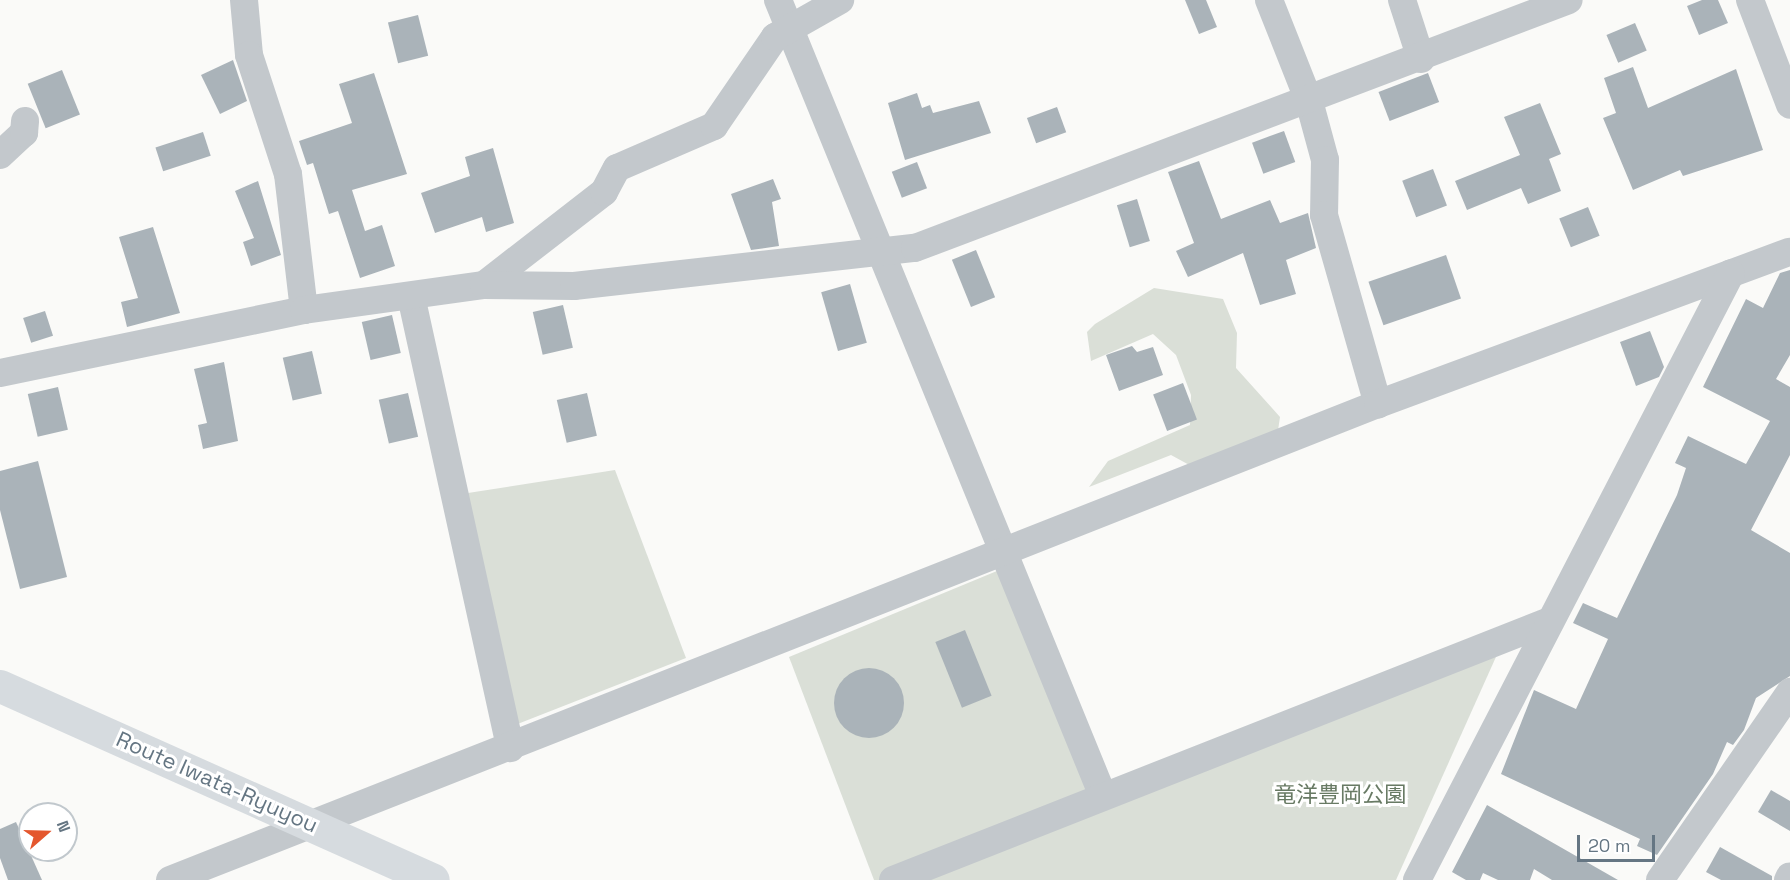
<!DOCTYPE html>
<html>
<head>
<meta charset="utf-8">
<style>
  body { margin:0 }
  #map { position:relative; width:1790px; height:880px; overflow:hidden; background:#fafaf8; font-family:"Space Grotesk","Noto Sans JP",sans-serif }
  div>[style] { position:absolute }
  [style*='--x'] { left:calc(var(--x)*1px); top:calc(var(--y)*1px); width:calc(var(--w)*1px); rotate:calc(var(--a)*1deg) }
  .green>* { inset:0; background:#dadfd7 }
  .building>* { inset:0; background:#aab3b9; transform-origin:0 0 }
  .round { border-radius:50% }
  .minor>* { height:28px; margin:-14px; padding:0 14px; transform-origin:14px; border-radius:14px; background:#c3c8cc }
  .major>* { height:33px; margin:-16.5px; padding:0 16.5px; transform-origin:16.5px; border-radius:16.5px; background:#d6dbdf }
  span { translate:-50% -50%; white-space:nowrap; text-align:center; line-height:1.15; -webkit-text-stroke:6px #fff; paint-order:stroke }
  .street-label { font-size:22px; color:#657683 }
  .park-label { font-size:22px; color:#687a64 }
  .north { position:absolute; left:18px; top:802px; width:60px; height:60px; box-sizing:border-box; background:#fff; border:2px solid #c1c8cd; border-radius:50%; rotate:70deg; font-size:16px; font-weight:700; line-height:24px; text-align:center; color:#657683 }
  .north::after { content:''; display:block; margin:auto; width:21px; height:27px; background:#e4572e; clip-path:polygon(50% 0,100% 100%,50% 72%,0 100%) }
  .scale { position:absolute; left:1577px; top:835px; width:78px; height:27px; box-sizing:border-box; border:3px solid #657683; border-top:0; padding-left:8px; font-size:18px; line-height:21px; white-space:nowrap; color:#657683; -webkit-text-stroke:4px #fff; paint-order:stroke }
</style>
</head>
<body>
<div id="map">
  <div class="green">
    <div style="clip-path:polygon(1154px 288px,1223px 299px,1237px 333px,1236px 368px,1280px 417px,1276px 444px,1204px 473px,1171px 455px,1089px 487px,1108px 461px,1190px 425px,1191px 395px,1176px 355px,1153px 334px,1091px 361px,1087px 332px,1095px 324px)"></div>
    <div style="clip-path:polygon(615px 470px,686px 658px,505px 729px,455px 495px)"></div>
    <div style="clip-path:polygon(1009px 566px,1099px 796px,893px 880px,874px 880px,789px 657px)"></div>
    <div style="clip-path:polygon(1504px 639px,1396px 880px,897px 880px)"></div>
  </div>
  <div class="building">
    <div style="clip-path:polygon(1185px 0,1206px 0,1217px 27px,1199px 34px)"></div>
    <div style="clip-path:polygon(1702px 0,1718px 0,1728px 23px,1699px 35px,1687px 6px)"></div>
    <div style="left:418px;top:15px;width:42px;height:31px;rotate:76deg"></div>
    <div style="left:1635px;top:23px;width:30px;height:31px;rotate:67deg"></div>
    <div style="clip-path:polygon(233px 60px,247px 101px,220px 114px,201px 75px)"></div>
    <div style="clip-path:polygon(1633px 67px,1648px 108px,1736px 69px,1763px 150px,1683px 176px,1680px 170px,1633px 190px,1603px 118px,1616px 113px,1604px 78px)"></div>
    <div style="left:62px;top:70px;width:48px;height:37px;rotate:68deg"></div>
    <div style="clip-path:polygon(374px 73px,407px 174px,352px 190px,365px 231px,382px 225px,395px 266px,360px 278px,338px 211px,329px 214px,313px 163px,307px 165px,299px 141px,352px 123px,339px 84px)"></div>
    <div style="left:1428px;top:73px;width:31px;height:53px;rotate:69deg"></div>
    <div style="clip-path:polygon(917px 93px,922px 108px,930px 105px,933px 113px,979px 101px,991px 133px,905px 160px,888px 103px)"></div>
    <div style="clip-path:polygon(1540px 103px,1561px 154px,1549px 159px,1561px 191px,1528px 204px,1521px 188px,1467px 210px,1455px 181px,1520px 155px,1504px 117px)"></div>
    <div style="left:1057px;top:107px;width:27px;height:32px;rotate:70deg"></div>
    <div style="left:1284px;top:131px;width:33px;height:34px;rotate:70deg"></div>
    <div style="left:203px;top:132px;width:25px;height:50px;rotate:72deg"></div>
    <div style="clip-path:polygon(493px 148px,514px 223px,486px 232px,482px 217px,435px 233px,421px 193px,470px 176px,465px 157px)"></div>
    <div style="clip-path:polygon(1199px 161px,1221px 219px,1270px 200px,1280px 223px,1308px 213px,1316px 248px,1286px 260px,1296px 294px,1260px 305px,1243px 253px,1188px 277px,1176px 251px,1194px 243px,1168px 172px)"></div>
    <div style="left:917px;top:162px;width:28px;height:27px;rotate:69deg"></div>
    <div style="left:1433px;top:169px;width:39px;height:33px;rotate:69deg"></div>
    <div style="clip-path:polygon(773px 179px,781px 199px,772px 202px,779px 246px,751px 250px,731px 194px)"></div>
    <div style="clip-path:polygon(258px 181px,281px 255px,251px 266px,243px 242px,254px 238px,235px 191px)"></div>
    <div style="left:1137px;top:199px;width:44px;height:21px;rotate:73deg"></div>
    <div style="left:1588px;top:207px;width:31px;height:31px;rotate:68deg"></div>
    <div style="clip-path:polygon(153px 227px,180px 313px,127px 327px,121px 302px,138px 298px,119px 237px)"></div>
    <div style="left:976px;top:250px;width:51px;height:26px;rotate:68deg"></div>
    <div style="left:1446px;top:255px;width:46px;height:82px;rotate:71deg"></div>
    <div style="clip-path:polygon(1790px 270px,1790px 355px,1776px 379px,1790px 387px,1790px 455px,1751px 530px,1790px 553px,1790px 676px,1756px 698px,1744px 730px,1733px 745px,1727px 742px,1713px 774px,1657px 855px,1637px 846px,1640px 839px,1501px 774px,1534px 690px,1576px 709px,1608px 639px,1573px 623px,1583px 603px,1617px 618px,1677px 495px,1686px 468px,1675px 463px,1688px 436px,1746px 464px,1770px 421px,1703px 387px,1746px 299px,1763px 308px,1780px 273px)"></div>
    <div style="left:850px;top:284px;width:61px;height:30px;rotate:74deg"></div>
    <div style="left:563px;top:305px;width:44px;height:31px;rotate:77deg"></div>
    <div style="left:45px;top:311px;width:26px;height:23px;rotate:72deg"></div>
    <div style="left:392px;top:315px;width:39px;height:31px;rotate:77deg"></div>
    <div style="clip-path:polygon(1650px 331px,1664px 367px,1659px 377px,1636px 386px,1620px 342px)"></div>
    <div style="clip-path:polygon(1132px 346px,1137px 352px,1153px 347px,1163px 375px,1119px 391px,1106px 355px)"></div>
    <div style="left:312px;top:351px;width:44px;height:30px;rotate:77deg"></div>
    <div style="clip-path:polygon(224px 362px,238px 441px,203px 449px,198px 425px,207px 423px,194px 369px)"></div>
    <div style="left:1183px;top:383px;width:39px;height:32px;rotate:69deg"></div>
    <div style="left:58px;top:387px;width:44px;height:31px;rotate:77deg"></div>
    <div style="left:408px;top:393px;width:45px;height:30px;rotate:77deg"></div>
    <div style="left:587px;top:393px;width:44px;height:31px;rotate:77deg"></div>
    <div style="clip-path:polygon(38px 461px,67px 577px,20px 589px,0 510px,0 471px)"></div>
    <div style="left:965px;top:630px;width:71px;height:32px;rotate:68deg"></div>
    <div class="round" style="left:834px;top:668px;width:70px;height:70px"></div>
    <div style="clip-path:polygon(1771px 790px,1790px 801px,1790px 831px,1758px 812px)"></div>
    <div style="clip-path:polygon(1487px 805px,1513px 820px,1618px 880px,1552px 880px,1534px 869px,1530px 880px,1498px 880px,1483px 873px,1480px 880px,1466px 880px,1452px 872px)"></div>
    <div style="clip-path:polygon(16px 822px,42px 880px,8px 880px,0 858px,0 829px)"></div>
    <div style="clip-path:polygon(1720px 847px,1772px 876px,1772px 880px,1721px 880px,1706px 872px)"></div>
  </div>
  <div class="minor">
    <div style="--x:244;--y:0;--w:55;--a:84.8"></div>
    <div style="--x:249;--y:55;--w:125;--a:71.9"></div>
    <div style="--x:288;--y:174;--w:137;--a:83.3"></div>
    <div style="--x:778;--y:0;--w:860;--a:67.79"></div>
    <div style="--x:1269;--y:0;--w:109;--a:68.4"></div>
    <div style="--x:1309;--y:101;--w:61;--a:74.8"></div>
    <div style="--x:1325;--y:160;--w:55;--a:91"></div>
    <div style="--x:1324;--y:215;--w:197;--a:74.1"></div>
    <div style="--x:1402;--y:0;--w:62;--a:72.1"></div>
    <div style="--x:1750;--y:0;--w:112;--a:69.1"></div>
    <div style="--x:0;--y:155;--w:33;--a:-43"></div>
    <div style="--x:24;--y:133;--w:12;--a:-85"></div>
    <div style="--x:484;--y:285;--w:152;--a:-37.8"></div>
    <div style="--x:604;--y:192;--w:27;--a:-62"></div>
    <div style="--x:617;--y:168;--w:106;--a:-23.4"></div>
    <div style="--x:714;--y:126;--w:108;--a:-55.6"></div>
    <div style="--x:775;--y:37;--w:75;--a:-29.6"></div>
    <div style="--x:411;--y:296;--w:463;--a:77.6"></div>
    <div style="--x:0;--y:373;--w:310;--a:-11.7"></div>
    <div style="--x:304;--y:310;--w:182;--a:-7.9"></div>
    <div style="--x:484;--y:285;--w:90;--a:0.6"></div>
    <div style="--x:574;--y:286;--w:343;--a:-6.4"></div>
    <div style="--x:915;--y:248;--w:699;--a:-20.77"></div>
    <div style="--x:170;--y:880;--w:1298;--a:-21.51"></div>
    <div style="--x:1378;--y:404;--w:439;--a:-20.3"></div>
    <div style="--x:893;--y:880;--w:703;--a:-21.53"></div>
    <div style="--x:1417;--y:880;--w:683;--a:-62.65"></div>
    <div style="--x:1660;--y:880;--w:229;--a:-55.3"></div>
    <div style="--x:1788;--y:880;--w:4;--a:-63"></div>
  </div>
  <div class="major">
    <div style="--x:0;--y:686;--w:474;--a:24.1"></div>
  </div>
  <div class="street-label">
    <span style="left:217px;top:782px;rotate:24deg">Route Iwata-Ryuyou</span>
  </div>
  <div class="park-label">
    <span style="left:1340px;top:795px">竜洋豊岡公園</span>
  </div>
  <div class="north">N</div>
  <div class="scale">20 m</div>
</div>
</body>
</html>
